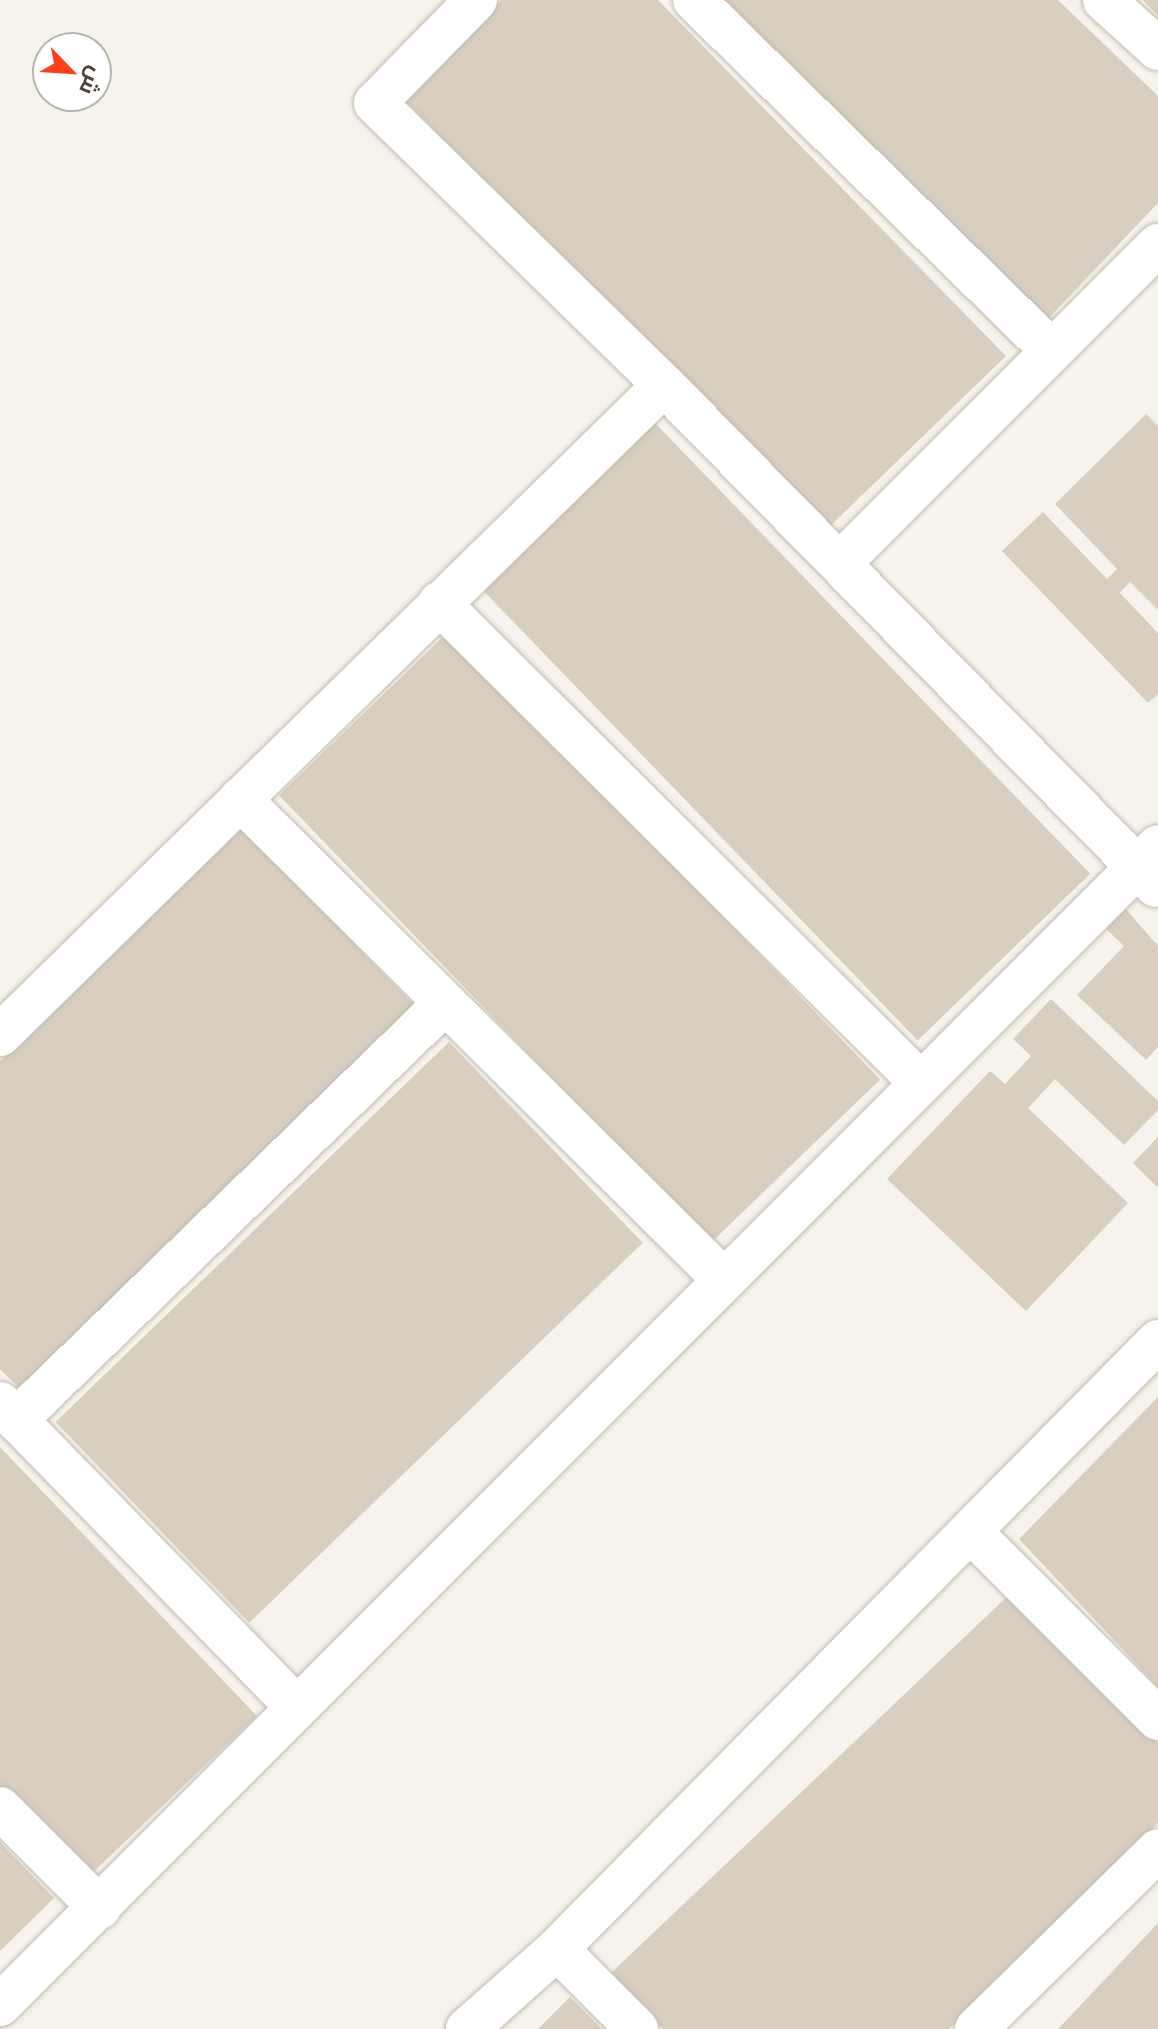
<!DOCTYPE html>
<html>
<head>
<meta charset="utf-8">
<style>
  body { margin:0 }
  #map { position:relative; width:1158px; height:2029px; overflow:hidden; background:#f6f3ec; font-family:"Asap Condensed",Cairo,sans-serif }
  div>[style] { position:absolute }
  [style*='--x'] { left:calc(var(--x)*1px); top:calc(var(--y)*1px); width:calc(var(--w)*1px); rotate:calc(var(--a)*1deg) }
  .building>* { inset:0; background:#d8cfc1; transform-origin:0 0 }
  .roads { filter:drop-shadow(0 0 2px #c2bbae) drop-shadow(0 0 2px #c2bbae) }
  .minor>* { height:42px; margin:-21px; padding:0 21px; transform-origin:21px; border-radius:21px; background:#fff }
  span { translate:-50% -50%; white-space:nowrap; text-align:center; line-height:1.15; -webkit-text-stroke:6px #fff; paint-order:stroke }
  .north { position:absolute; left:32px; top:32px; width:80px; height:80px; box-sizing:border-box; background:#fff; border:2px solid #b7b4b0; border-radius:50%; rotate:115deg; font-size:22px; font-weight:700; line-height:32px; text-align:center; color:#4b4439 }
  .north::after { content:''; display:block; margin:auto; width:28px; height:36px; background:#fc3f1d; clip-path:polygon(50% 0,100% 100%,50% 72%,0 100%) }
</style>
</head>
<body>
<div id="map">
  <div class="building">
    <div style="clip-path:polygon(501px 0,658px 0,1006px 356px,826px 530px,402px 97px)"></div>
    <div style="clip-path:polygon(711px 0,1058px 0,1158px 96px,1158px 203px,1046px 321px)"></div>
    <div style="clip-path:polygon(1143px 0,1158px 0,1158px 16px)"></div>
    <div style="clip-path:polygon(1146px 414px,1158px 426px,1158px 610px,1130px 582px,1120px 593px,1158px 633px,1158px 694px,1148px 703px,1002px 551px,1043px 512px,1107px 579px,1117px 569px,1055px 504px)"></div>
    <div style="left:654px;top:422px;width:628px;height:240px;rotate:46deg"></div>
    <div style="left:448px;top:632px;width:622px;height:235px;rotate:46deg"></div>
    <div style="clip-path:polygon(238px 825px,418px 1009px,19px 1388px,0 1369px,0 1061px)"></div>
    <div style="clip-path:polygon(1124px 907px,1158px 946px,1158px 1047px,1146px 1060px,1077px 995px,1124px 946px,1104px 927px)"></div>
    <div style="clip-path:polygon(1051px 999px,1158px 1101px,1158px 1110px,1124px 1145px,1055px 1079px,1028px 1108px,1128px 1203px,1026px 1311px,887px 1179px,990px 1071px,1005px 1084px,1031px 1056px,1013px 1039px)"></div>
    <div style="left:449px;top:1042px;width:279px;height:547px;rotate:46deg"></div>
    <div style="clip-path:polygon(1158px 1137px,1158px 1188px,1133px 1163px)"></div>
    <div style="clip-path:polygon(1158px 1397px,1158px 1687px,1019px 1539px)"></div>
    <div style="clip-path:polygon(0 1447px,257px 1716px,87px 1878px,0 1787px)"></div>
    <div style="clip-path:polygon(1012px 1592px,1158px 1743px,1158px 1823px,949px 2029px,663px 2029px,611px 1973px)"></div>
    <div style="clip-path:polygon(0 1842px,54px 1898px,0 1951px)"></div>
    <div style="clip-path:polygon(1158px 1923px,1158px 2029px,1058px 2029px,1109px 1975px)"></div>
    <div style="clip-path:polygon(570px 1997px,602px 2029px,538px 2029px)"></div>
  </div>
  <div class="roads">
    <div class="minor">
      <div style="--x:476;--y:0;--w:144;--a:134.4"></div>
      <div style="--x:375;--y:103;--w:404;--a:44.3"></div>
      <div style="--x:664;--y:385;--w:702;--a:45.52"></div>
      <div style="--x:694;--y:0;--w:501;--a:44.43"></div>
      <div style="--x:1104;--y:0;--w:73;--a:42.2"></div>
      <div style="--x:840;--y:563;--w:450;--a:-45"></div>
      <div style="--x:439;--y:603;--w:679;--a:44.88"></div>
      <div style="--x:240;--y:799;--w:682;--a:44.82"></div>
      <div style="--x:0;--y:1035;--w:929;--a:-44.39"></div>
      <div style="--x:0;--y:1403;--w:421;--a:45.7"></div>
      <div style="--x:16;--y:1420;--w:595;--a:-44.18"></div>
      <div style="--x:972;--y:1533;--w:263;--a:45"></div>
      <div style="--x:0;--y:1808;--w:141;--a:45"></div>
      <div style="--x:557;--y:1949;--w:113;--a:45"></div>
      <div style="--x:0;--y:2005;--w:1638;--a:-45.02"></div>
      <div style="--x:467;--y:2029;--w:120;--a:-41.6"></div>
      <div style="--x:557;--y:1949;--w:855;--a:-45.33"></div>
      <div style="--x:976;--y:2029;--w:255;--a:-44.5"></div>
    </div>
  </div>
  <div class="north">ش</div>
</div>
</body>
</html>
